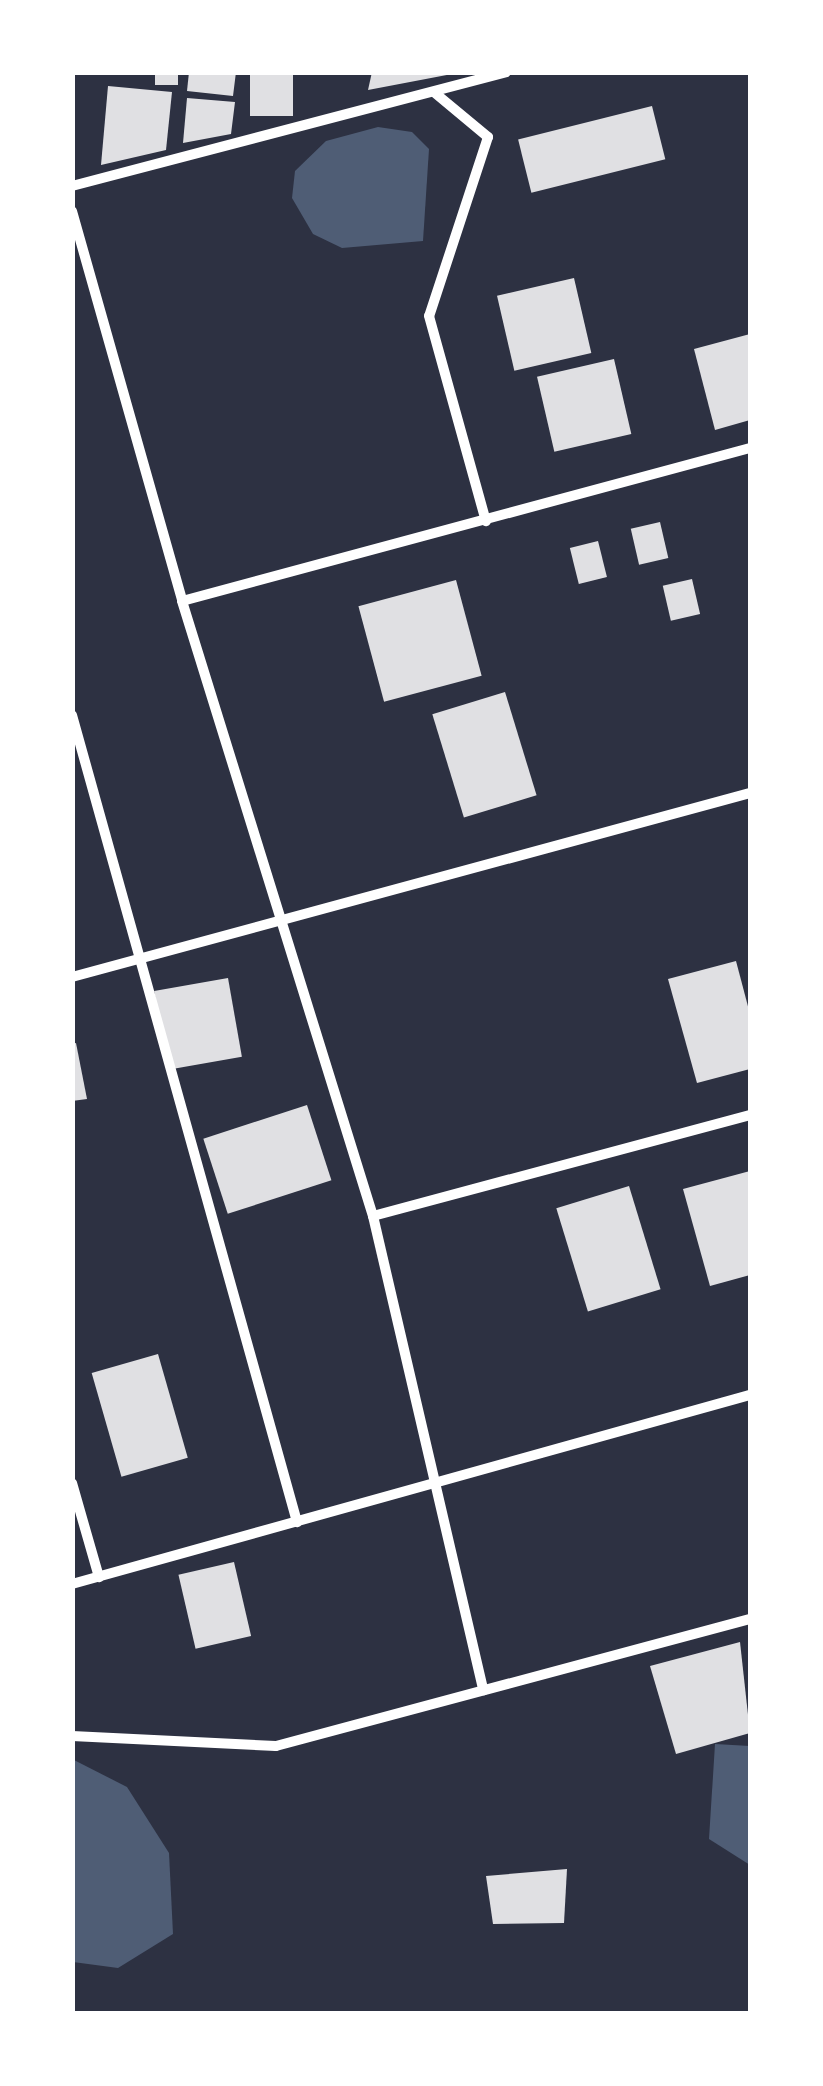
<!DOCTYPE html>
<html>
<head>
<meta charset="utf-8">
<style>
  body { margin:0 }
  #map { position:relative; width:823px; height:2086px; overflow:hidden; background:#2d3142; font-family:Bitter,serif }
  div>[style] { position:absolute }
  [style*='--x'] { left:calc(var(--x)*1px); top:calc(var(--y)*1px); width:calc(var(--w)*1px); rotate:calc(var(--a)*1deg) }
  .water>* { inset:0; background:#4f5d75 }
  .building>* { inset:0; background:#e0e0e3; transform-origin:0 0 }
  .minor>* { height:10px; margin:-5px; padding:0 5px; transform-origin:5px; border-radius:5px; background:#fff }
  span { translate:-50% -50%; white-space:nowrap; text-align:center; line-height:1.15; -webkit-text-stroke:8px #fff; paint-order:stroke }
  .frame { position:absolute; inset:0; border:75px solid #fff; pointer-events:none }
</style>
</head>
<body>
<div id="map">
  <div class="water">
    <div style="clip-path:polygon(378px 127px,412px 132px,429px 149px,423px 241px,342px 248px,313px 234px,292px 198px,295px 171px,326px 141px)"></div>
    <div style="clip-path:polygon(715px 1744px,750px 1746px,750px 1865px,709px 1839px)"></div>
    <div style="clip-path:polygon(72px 1759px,127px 1787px,169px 1853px,173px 1934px,118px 1968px,73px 1962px)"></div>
  </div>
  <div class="building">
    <div style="left:155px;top:72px;width:23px;height:13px"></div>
    <div style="clip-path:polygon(189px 72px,236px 72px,233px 96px,187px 91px)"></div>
    <div style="left:250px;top:72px;width:43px;height:44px"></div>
    <div style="clip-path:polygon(372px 72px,452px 72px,452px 74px,368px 90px)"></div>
    <div style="clip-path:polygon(108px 86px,172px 92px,166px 150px,101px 165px)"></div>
    <div style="clip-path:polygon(187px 98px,235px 102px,231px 134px,183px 143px)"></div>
    <div style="left:652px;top:106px;width:55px;height:138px;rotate:76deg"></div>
    <div style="left:574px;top:278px;width:77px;height:79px;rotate:77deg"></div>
    <div style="clip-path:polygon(750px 334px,750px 420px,715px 430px,694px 349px)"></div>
    <div style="left:614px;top:359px;width:77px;height:79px;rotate:77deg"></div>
    <div style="left:660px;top:522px;width:37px;height:30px;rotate:77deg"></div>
    <div style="left:598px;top:541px;width:37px;height:29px;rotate:76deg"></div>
    <div style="left:692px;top:579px;width:36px;height:30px;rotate:77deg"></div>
    <div style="left:456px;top:580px;width:99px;height:101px;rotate:75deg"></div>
    <div style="left:505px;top:692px;width:108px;height:76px;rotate:73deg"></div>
    <div style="clip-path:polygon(736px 961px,750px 1014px,750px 1069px,697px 1083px,668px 979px)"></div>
    <div style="left:228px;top:978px;width:80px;height:75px;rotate:80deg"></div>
    <div style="clip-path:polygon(76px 1043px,87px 1099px,72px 1101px,72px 1044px)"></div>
    <div style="left:307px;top:1105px;width:79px;height:109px;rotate:72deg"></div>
    <div style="clip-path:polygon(750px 1171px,750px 1275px,710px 1286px,683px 1189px)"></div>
    <div style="left:629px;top:1186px;width:108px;height:76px;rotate:73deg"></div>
    <div style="left:158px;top:1354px;width:108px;height:69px;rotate:74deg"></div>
    <div style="left:234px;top:1562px;width:76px;height:57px;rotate:77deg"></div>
    <div style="clip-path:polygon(740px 1642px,750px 1733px,676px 1754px,650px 1666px)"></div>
    <div style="clip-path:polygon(567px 1869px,564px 1923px,493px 1924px,486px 1876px)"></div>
  </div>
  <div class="minor">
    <div style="--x:435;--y:93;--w:69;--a:39.7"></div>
    <div style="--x:488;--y:137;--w:188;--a:108.2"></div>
    <div style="--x:429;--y:316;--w:213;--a:74.5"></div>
    <div style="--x:72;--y:186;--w:449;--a:-14.7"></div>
    <div style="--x:72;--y:211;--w:405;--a:74.2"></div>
    <div style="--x:750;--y:448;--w:588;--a:164.92"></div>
    <div style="--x:182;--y:601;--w:644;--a:72.75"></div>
    <div style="--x:373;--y:1216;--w:390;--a:-15"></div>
    <div style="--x:72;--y:715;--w:838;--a:74.42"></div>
    <div style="--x:72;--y:977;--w:703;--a:-15.18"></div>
    <div style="--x:373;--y:1216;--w:487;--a:76.9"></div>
    <div style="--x:72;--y:1483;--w:98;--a:74"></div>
    <div style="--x:72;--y:1584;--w:704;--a:-15.58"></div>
    <div style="--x:72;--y:1736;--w:204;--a:2.8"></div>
    <div style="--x:276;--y:1746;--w:491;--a:-15"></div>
  </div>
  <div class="frame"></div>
</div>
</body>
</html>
